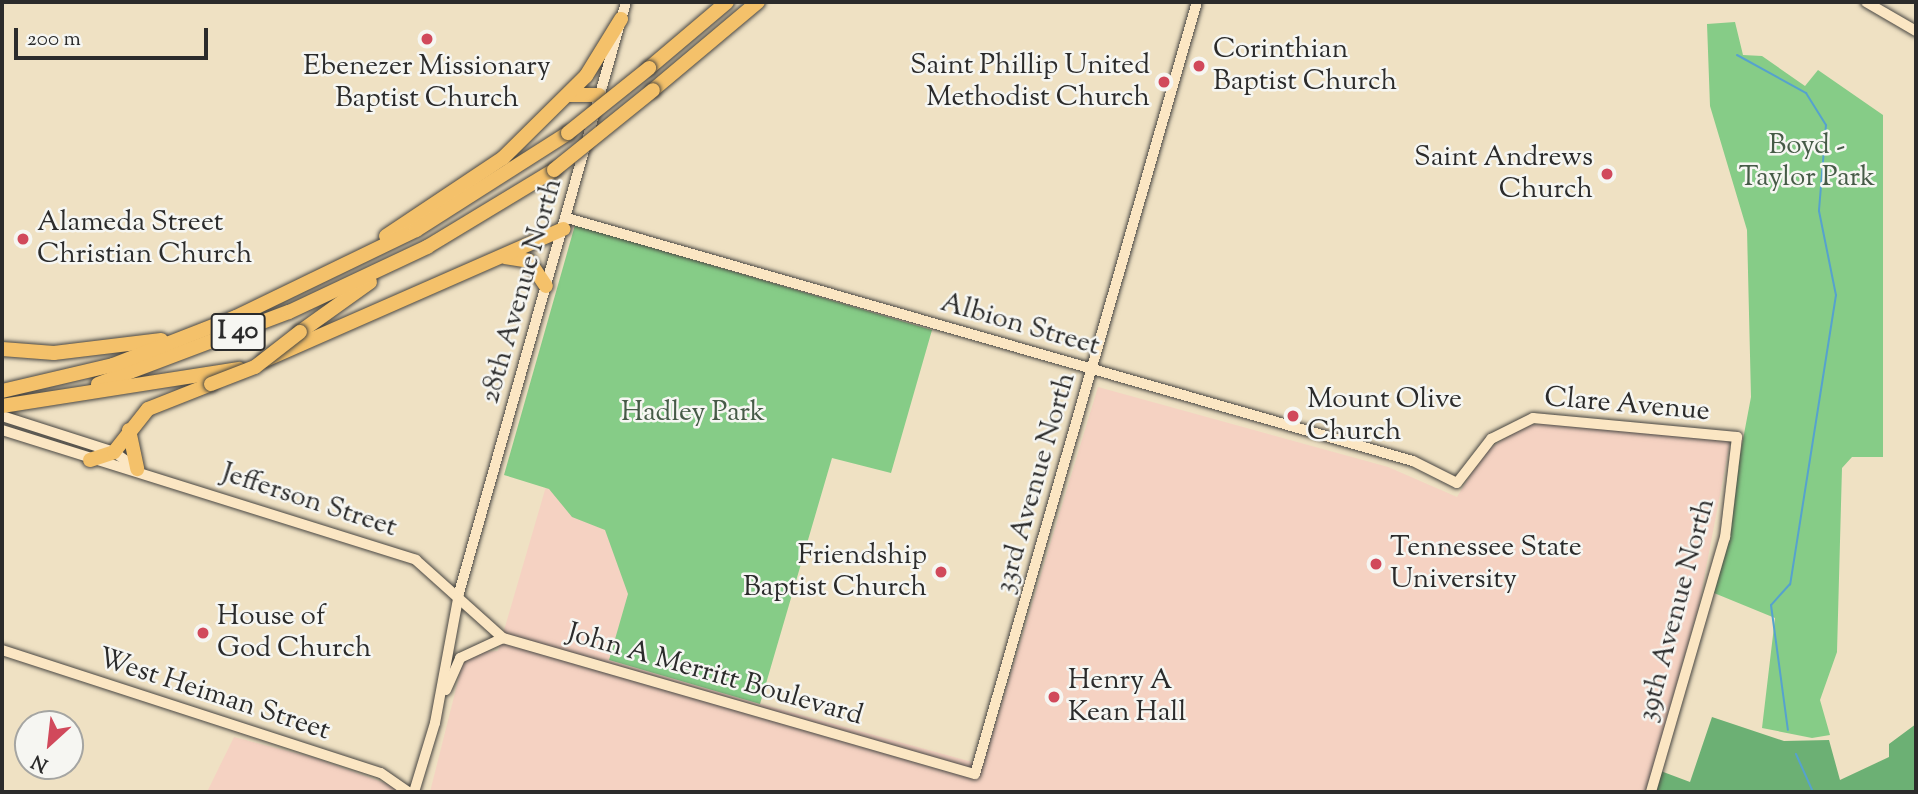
<!DOCTYPE html>
<html>
<head>
<meta charset="utf-8">
<style>
  body { margin:0 }
  #map { position:relative; width:1918px; height:794px; overflow:hidden; background:#efe1c3; font-family:"Sorts Mill Goudy",serif }
  div>[style] { position:absolute }
  [style*='--x'] { left:calc(var(--x)*1px); top:calc(var(--y)*1px); width:calc(var(--w)*1px); rotate:calc(var(--a)*1deg) }
  .built>* { inset:0; background:#f5d2c2 }
  .green>* { inset:0; background:#86cc87 }
  .forest>* { inset:0; background:#6cb074 }
  .stream>* { height:2px; margin:-1px; padding:0 1px; transform-origin:1px; border-radius:1px; background:#56a2ce }
  .roads { filter:drop-shadow(0 0 2px #484642) drop-shadow(0 0 2px #484642) }
  .secondary>* { height:10px; margin:-5px; padding:0 5px; transform-origin:5px; border-radius:5px; background:#fbe6c3 }
  .highway>* { height:14px; margin:-7px; padding:0 7px; transform-origin:7px; border-radius:7px; background:#f4c16a }
  .bridges { filter:drop-shadow(0 0 2px #484642) drop-shadow(0 0 2px #484642) }
  .highway-bridge>* { height:14px; margin:-7px; padding:0 7px; transform-origin:7px; border-radius:7px; background:#f4c16a }
  .dots>* { width:19px; height:19px; translate:-50% -50%; box-sizing:border-box; border:4px solid #f6f6f2; border-radius:50% }
  span { translate:-50% -50%; white-space:nowrap; text-align:center; line-height:1.15; -webkit-text-stroke:5px #f6f6f2; paint-order:stroke }
  .shield-label span { padding:2px 5px; background:#f6f6f2; border:2px solid; border-radius:5px; -webkit-text-stroke-width:0 }
  .shield-label { font-size:26px; color:#2b2b2b; font-weight:700 }
  .poi-label { font-size:28px; color:#2b2b2b }
  .left { translate:0 -50%; text-align:left }
  .right { translate:-100% -50%; text-align:right }
  .park-label { font-size:28px; color:#465b47 }
  .street-label { font-size:28px; color:#2b2b2b }
  .frame { position:absolute; inset:0; border:4px solid #2b2b2b; pointer-events:none }
  .north { position:absolute; left:14px; top:710px; width:70px; height:70px; box-sizing:border-box; background:#f6f6f2; border:2px solid #a5a5a2; border-radius:50%; rotate:207deg; font-size:19px; font-weight:700; line-height:28px; text-align:center; color:#2b2b2b }
  .north::after { content:''; display:block; margin:auto; width:24px; height:32px; background:#d1495b; clip-path:polygon(50% 0,100% 100%,50% 72%,0 100%) }
  .scale { position:absolute; left:14px; top:28px; width:194px; height:32px; box-sizing:border-box; border:4px solid #2b2b2b; border-top:0; padding-left:9px; font-size:21px; line-height:24px; white-space:nowrap; color:#2b2b2b; -webkit-text-stroke:5px #f6f6f2; paint-order:stroke }
</style>
</head>
<body>
<div id="map">
  <div class="built">
    <div style="clip-path:polygon(1098px 387px,1388px 467px,1457px 497px,1483px 454px,1521px 426px,1559px 422px,1730px 442px,1699px 605px,1646px 792px,430px 792px,465px 653px,498px 651px,547px 483px,821px 473px,757px 703px,983px 765px)"></div>
    <div style="clip-path:polygon(234px 737px,315px 758px,410px 792px,207px 792px)"></div>
  </div>
  <div class="green">
    <div style="clip-path:polygon(1735px 22px,1743px 55px,1762px 56px,1805px 86px,1818px 70px,1883px 115px,1883px 457px,1852px 457px,1842px 468px,1837px 652px,1820px 700px,1830px 735px,1812px 738px,1762px 728px,1775px 618px,1714px 593px,1751px 397px,1747px 230px,1710px 106px,1707px 24px)"></div>
    <div style="clip-path:polygon(575px 225px,932px 330px,891px 473px,832px 458px,760px 704px,609px 660px,628px 594px,605px 530px,572px 517px,549px 489px,504px 475px)"></div>
  </div>
  <div class="forest">
    <div style="clip-path:polygon(1712px 717px,1784px 741px,1829px 740px,1840px 780px,1889px 757px,1889px 744px,1916px 724px,1916px 792px,1651px 792px,1658px 770px,1690px 782px)"></div>
  </div>
  <div class="stream">
    <div style="--x:1737;--y:55;--w:79;--a:28.8"></div>
    <div style="--x:1806;--y:93;--w:38;--a:58"></div>
    <div style="--x:1826;--y:125;--w:86;--a:94.7"></div>
    <div style="--x:1819;--y:211;--w:86;--a:78.6"></div>
    <div style="--x:1836;--y:295;--w:293;--a:99"></div>
    <div style="--x:1790;--y:584;--w:28;--a:132"></div>
    <div style="--x:1771;--y:605;--w:126;--a:82.3"></div>
    <div style="--x:1796;--y:754;--w:42;--a:65.9"></div>
  </div>
  <div class="roads">
    <div class="secondary">
      <div style="--x:1866;--y:2;--w:58;--a:30.1"></div>
      <div style="--x:567;--y:218;--w:880;--a:16.03"></div>
      <div style="--x:1413;--y:461;--w:49;--a:26.6"></div>
      <div style="--x:1457;--y:483;--w:56;--a:-52.3"></div>
      <div style="--x:1491;--y:439;--w:47;--a:-26.6"></div>
      <div style="--x:1533;--y:418;--w:205;--a:5.3"></div>
      <div style="--x:1737;--y:437;--w:101;--a:96.8"></div>
      <div style="--x:1725;--y:537;--w:266;--a:106.2"></div>
      <div style="--x:2;--y:416;--w:118;--a:17.8"></div>
      <div style="--x:114;--y:452;--w:29;--a:36"></div>
      <div style="--x:2;--y:430;--w:434;--a:17.4"></div>
      <div style="--x:416;--y:560;--w:117;--a:41.9"></div>
      <div style="--x:503;--y:638;--w:491;--a:16.1"></div>
      <div style="--x:975;--y:774;--w:803;--a:-73.96"></div>
      <div style="--x:2;--y:650;--w:398;--a:18"></div>
      <div style="--x:381;--y:773;--w:33;--a:35"></div>
      <div style="--x:446;--y:690;--w:35;--a:-66"></div>
      <div style="--x:460;--y:658;--w:47;--a:-24.9"></div>
      <div style="--x:414;--y:792;--w:72;--a:-73.1"></div>
      <div style="--x:435;--y:723;--w:132;--a:-79.5"></div>
      <div style="--x:459;--y:593;--w:614;--a:-74.22"></div>
    </div>
    <div class="highway">
      <div style="--x:649;--y:68;--w:102;--a:-40.2"></div>
      <div style="--x:653;--y:90;--w:137;--a:-40"></div>
      <div style="--x:570;--y:95;--w:29;--a:0"></div>
      <div style="--x:386;--y:236;--w:141;--a:-33.7"></div>
      <div style="--x:503;--y:158;--w:117;--a:-44.7"></div>
      <div style="--x:586;--y:76;--w:67;--a:-58.4"></div>
      <div style="--x:505;--y:257;--w:24;--a:9"></div>
      <div style="--x:529;--y:261;--w:30;--a:56"></div>
      <div style="--x:300;--y:332;--w:86;--a:-35.5"></div>
      <div style="--x:2;--y:349;--w:52;--a:4.4"></div>
      <div style="--x:54;--y:353;--w:108;--a:-6.9"></div>
      <div style="--x:265;--y:360;--w:326;--a:-23.7"></div>
      <div style="--x:98;--y:384;--w:204;--a:-20.7"></div>
      <div style="--x:289;--y:312;--w:153;--a:-25.2"></div>
      <div style="--x:427;--y:247;--w:149;--a:-31.2"></div>
      <div style="--x:2;--y:391;--w:114;--a:-13.2"></div>
      <div style="--x:113;--y:365;--w:132;--a:-21.3"></div>
      <div style="--x:236;--y:317;--w:200;--a:-25.8"></div>
      <div style="--x:416;--y:230;--w:180;--a:-32.5"></div>
      <div style="--x:2;--y:406;--w:240;--a:-8.9"></div>
      <div style="--x:129;--y:430;--w:40;--a:78"></div>
      <div style="--x:90;--y:460;--w:25;--a:-18"></div>
      <div style="--x:114;--y:452;--w:55;--a:-51.7"></div>
      <div style="--x:148;--y:409;--w:68;--a:-21.6"></div>
    </div>
  </div>
  <div class="bridges">
    <div class="highway-bridge">
      <div style="--x:568;--y:133;--w:104;--a:-38.7"></div>
      <div style="--x:554;--y:170;--w:127;--a:-38.9"></div>
      <div style="--x:211;--y:384;--w:47;--a:-21.1"></div>
      <div style="--x:255;--y:367;--w:57;--a:-37.9"></div>
    </div>
  </div>
  <div class="dots">
    <div style="left:427px;top:39px;background:#d1495b"></div>
    <div style="left:1199px;top:66px;background:#d1495b"></div>
    <div style="left:1164px;top:82px;background:#d1495b"></div>
    <div style="left:1607px;top:174px;background:#d1495b"></div>
    <div style="left:23px;top:239px;background:#d1495b"></div>
    <div style="left:1293px;top:416px;background:#d1495b"></div>
    <div style="left:1376px;top:564px;background:#d1495b"></div>
    <div style="left:941px;top:572px;background:#d1495b"></div>
    <div style="left:203px;top:633px;background:#d1495b"></div>
    <div style="left:1054px;top:697px;background:#d1495b"></div>
  </div>
  <div class="shield-label">
    <span style="left:238px;top:332px">I 40</span>
  </div>
  <div class="poi-label">
    <span class="left" style="left:1213px;top:66px">Corinthian<br>Baptist Church</span>
    <span class="right" style="left:1150px;top:82px">Saint Phillip United<br>Methodist Church</span>
    <span style="left:427px;top:83px">Ebenezer Missionary<br>Baptist Church</span>
    <span class="right" style="left:1593px;top:174px">Saint Andrews<br>Church</span>
    <span class="left" style="left:37px;top:239px">Alameda Street<br>Christian Church</span>
    <span class="left" style="left:1307px;top:416px">Mount Olive<br>Church</span>
    <span class="left" style="left:1390px;top:564px">Tennessee State<br>University</span>
    <span class="right" style="left:927px;top:572px">Friendship<br>Baptist Church</span>
    <span class="left" style="left:217px;top:633px">House of<br>God Church</span>
    <span class="left" style="left:1068px;top:697px">Henry A<br>Kean Hall</span>
  </div>
  <div class="park-label">
    <span style="left:1807px;top:162px">Boyd -<br>Taylor Park</span>
    <span style="left:693px;top:413px">Hadley Park</span>
  </div>
  <div class="street-label">
    <span style="left:522px;top:291px;rotate:-74deg">28th Avenue North</span>
    <span style="left:1020px;top:325px;rotate:16deg">Albion Street</span>
    <span style="left:1627px;top:405px;rotate:5deg">Clare Avenue</span>
    <span style="left:1036px;top:483px;rotate:-74deg">33rd Avenue North</span>
    <span style="left:309px;top:501px;rotate:18deg">Jefferson Street</span>
    <span style="left:1677px;top:610px;rotate:-75deg">39th Avenue North</span>
    <span style="left:715px;top:675px;rotate:16deg">John A Merritt Boulevard</span>
    <span style="left:214px;top:695px;rotate:18deg">West Heiman Street</span>
  </div>
  <div class="frame"></div>
  <div class="north">N</div>
  <div class="scale">200 m</div>
</div>
</body>
</html>
